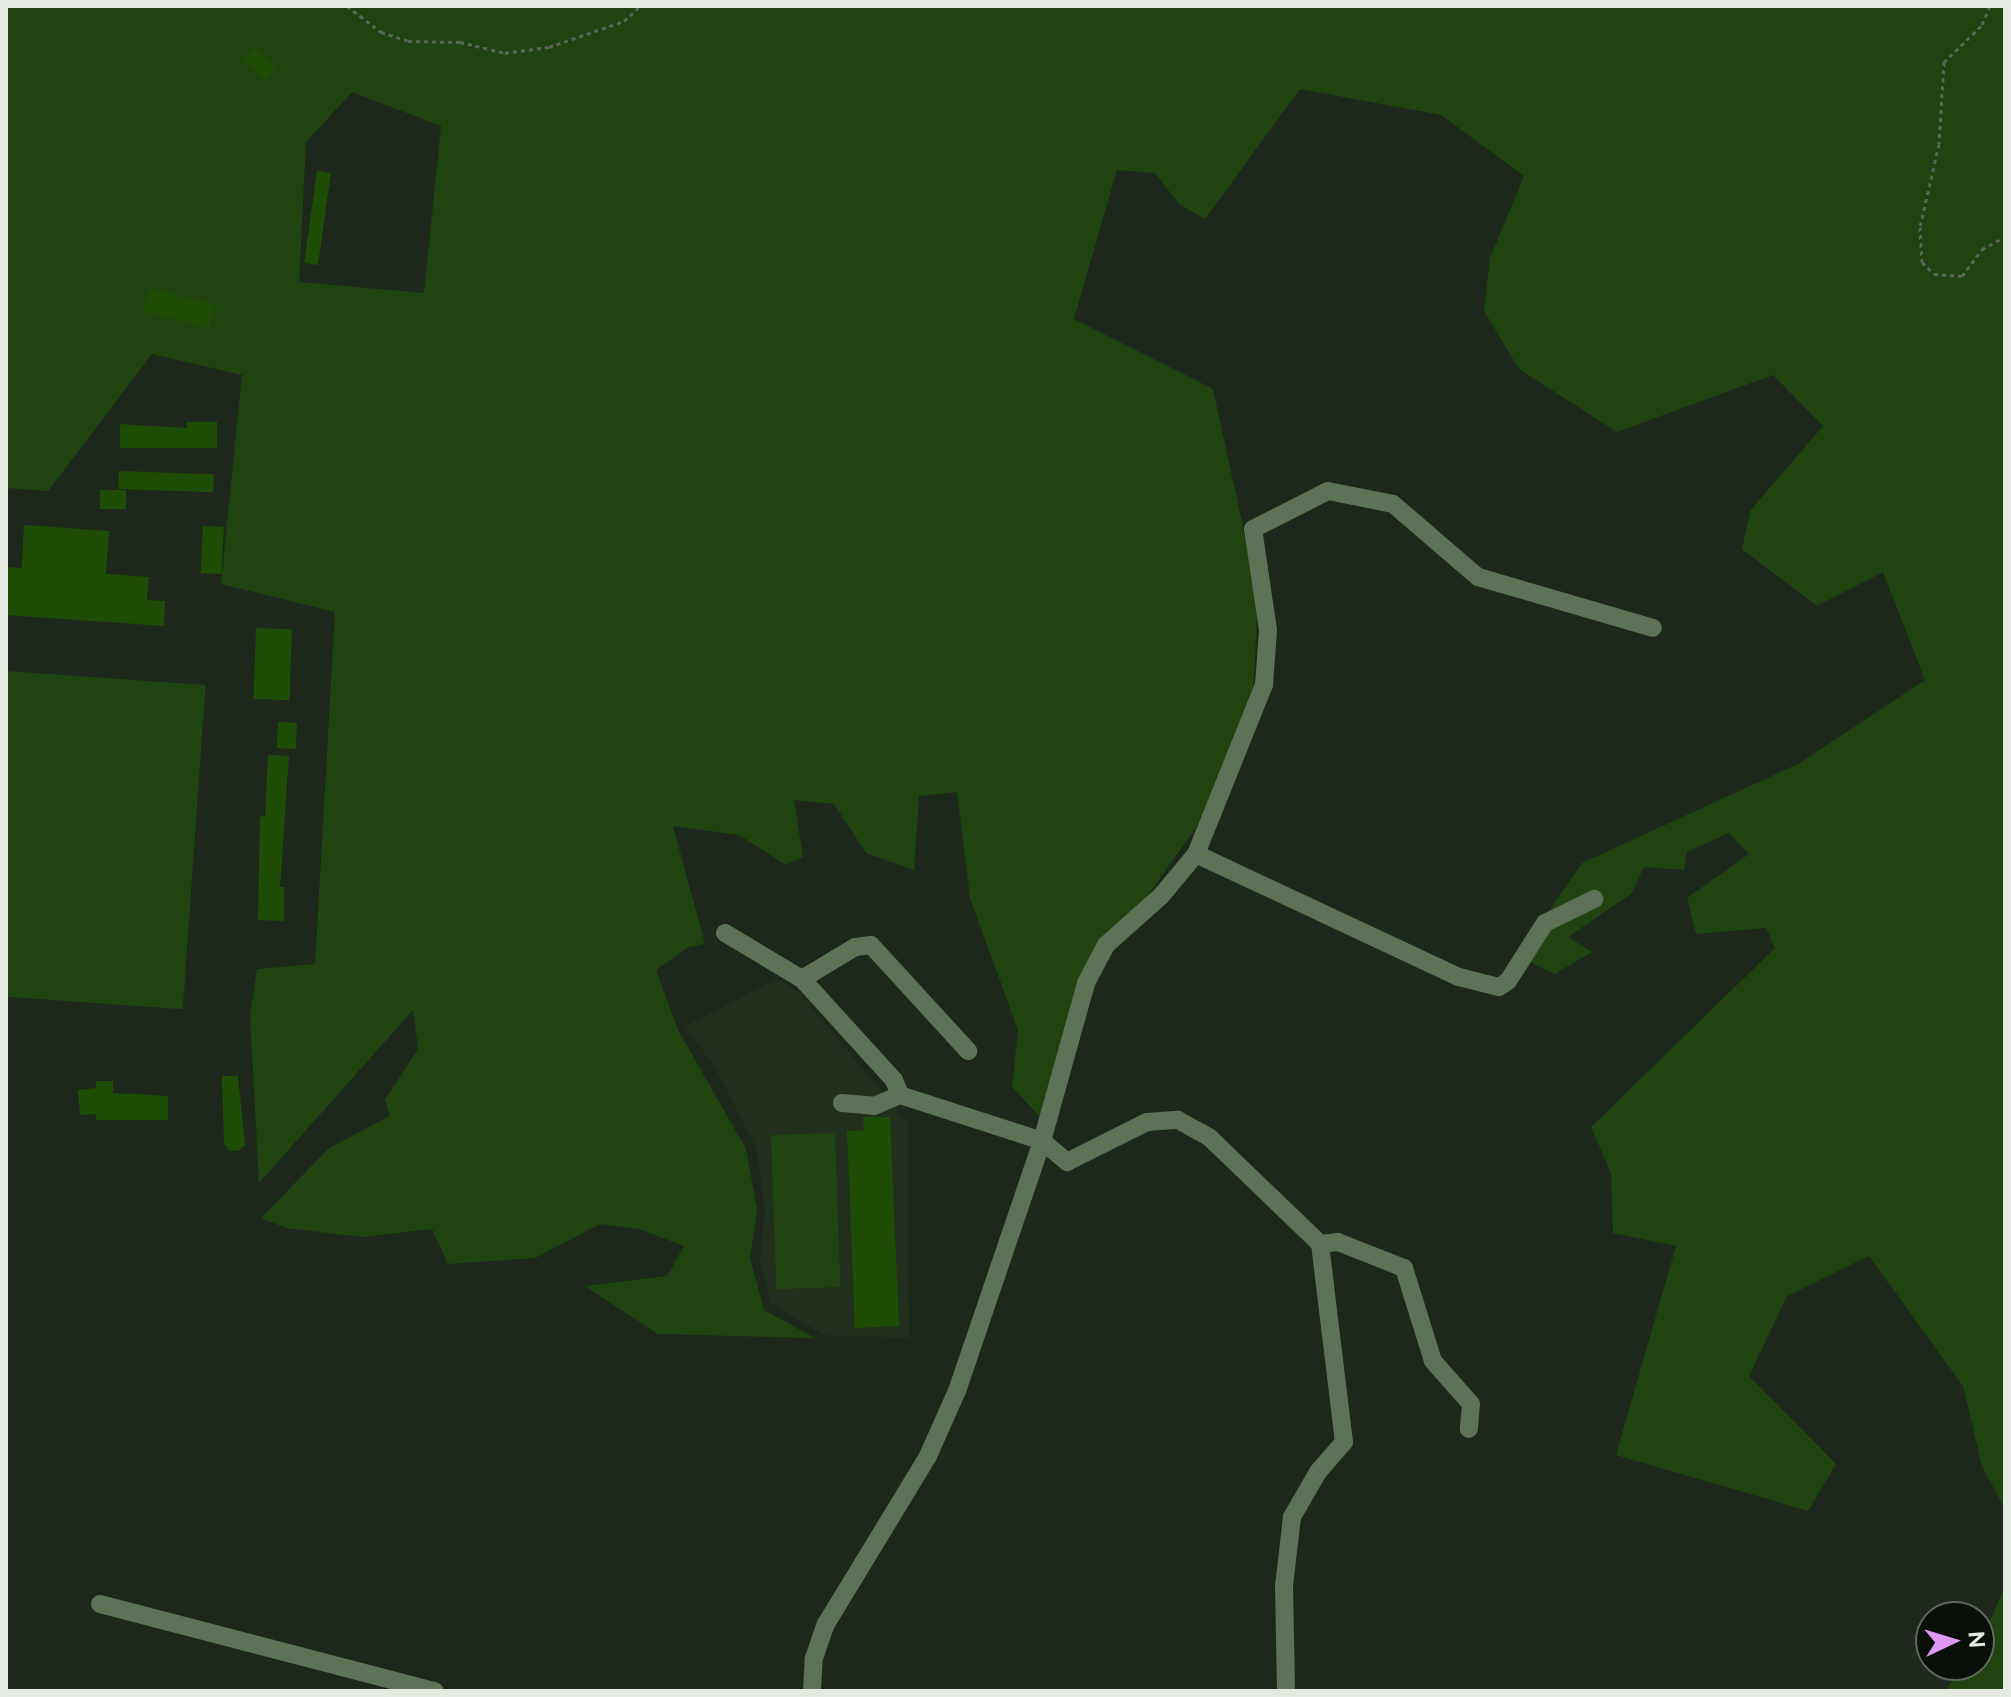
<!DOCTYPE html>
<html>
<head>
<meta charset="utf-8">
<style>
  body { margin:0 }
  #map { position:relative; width:2011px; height:1697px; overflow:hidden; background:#1e271c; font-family:Raleway,sans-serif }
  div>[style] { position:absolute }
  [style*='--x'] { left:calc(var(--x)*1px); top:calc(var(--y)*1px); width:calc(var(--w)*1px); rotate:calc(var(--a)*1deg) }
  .built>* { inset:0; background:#222f1e }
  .green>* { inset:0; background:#1f4410; transform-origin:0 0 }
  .building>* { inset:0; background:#1e4e06; transform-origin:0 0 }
  .path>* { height:3px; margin-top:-1.5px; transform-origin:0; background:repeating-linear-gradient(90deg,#5c655a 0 4px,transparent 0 8px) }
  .minor>* { height:18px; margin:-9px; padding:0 9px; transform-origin:9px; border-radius:9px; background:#5d7256 }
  span { translate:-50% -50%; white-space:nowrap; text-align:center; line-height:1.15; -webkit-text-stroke:6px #0b0f0a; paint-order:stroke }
  .frame { position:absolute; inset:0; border:8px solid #e4eae2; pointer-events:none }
  .north { position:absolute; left:1915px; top:1601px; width:80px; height:80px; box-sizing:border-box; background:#0b0f0a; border:2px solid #626760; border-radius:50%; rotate:86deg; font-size:22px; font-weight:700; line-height:32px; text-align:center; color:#e4eae2 }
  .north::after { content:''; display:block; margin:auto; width:28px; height:36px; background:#de98f3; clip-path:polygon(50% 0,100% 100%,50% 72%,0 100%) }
</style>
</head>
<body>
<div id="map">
  <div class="built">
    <div style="clip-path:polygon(777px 979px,800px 993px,908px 1124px,909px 1338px,825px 1335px,771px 1304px,760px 1262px,765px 1209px,756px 1147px,714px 1066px,685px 1026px)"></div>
  </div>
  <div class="green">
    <div style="clip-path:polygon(evenodd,6px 6px,2005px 6px,2005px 1510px,1982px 1466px,1963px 1386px,1869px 1256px,1787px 1296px,1749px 1376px,1836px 1464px,1808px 1511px,1616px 1455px,1676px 1246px,1613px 1233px,1611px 1173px,1591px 1127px,1775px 948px,1766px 928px,1696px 934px,1687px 898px,1749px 854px,1729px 833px,1687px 852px,1684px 870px,1644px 867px,1631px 894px,1568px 937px,1592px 952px,1555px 974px,1518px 956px,1582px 863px,1800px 763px,1925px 680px,1883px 572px,1817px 606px,1742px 549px,1750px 511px,1823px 426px,1773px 375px,1617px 432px,1519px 369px,1484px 311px,1490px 258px,1524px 176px,1441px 115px,1300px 89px,1205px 219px,1179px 204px,1155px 173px,1117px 170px,1074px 319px,1213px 389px,1258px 596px,1253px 699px,1197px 826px,1085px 984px,1041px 1118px,1012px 1087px,1018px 1030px,970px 898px,957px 792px,919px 796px,914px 870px,866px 853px,834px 804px,794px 800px,803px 857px,786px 865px,739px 835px,673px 826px,705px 944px,688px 947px,656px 970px,678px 1030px,746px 1149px,757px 1210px,750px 1258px,764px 1310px,815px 1338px,658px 1334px,585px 1286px,667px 1276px,684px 1246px,639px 1229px,600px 1224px,535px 1258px,448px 1264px,432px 1229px,362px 1237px,286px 1228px,261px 1218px,329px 1148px,390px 1116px,385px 1100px,418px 1049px,413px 1010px,259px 1183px,250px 1015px,257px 969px,315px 964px,335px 612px,221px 584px,242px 375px,152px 354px,48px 491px,6px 488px,6px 6px,352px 92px,441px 126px,424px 293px,299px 282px,306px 142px,352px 92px)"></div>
    <div style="left:6px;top:671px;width:200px;height:325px;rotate:4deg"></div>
    <div style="left:835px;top:1133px;width:154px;height:64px;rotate:88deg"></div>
    <div style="clip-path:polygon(2005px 1587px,2005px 1691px,1945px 1691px,1964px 1665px,1979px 1665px,1979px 1644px)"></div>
  </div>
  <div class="building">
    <div style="left:255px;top:48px;width:29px;height:16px;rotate:44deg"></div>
    <div style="left:317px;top:171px;width:14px;height:93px;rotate:8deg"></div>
    <div style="left:150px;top:288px;width:67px;height:24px;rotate:15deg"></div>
    <div style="clip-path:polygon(187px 422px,217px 422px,217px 448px,120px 448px,120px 424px,187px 428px)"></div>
    <div style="left:119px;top:471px;width:95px;height:18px;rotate:2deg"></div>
    <div style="left:100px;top:490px;width:26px;height:19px"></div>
    <div style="clip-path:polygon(24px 525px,109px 531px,106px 574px,149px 577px,147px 600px,165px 601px,164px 626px,6px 615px,6px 567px,22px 568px)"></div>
    <div style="left:203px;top:526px;width:21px;height:47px;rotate:3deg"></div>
    <div style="left:256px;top:628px;width:36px;height:71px;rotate:2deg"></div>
    <div style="left:278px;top:722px;width:19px;height:26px;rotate:3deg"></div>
    <div style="clip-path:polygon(268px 755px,289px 756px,280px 887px,284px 887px,284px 921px,258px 920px,260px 816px,265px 817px)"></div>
    <div style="clip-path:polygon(222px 1076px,238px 1076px,245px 1145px,238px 1151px,230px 1151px,224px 1143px)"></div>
    <div style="clip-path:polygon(96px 1081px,113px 1081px,113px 1093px,168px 1096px,168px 1120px,96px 1120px,96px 1114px,80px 1115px,78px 1090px,96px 1088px)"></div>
    <div style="clip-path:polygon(863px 1117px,890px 1117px,899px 1326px,855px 1328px,847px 1131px,864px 1130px)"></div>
  </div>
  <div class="path">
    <div style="--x:347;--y:6;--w:43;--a:37.4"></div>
    <div style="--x:381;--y:32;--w:28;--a:18"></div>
    <div style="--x:408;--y:41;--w:52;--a:1.1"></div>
    <div style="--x:460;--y:42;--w:46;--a:13.7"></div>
    <div style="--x:505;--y:53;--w:44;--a:-7.8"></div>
    <div style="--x:549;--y:47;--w:79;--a:-19.1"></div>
    <div style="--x:624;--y:21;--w:22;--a:-43"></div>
    <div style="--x:1990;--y:6;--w:22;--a:114"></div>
    <div style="--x:1981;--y:26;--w:52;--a:135.8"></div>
    <div style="--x:1944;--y:62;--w:82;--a:93.5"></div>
    <div style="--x:1939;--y:144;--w:85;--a:102.9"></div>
    <div style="--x:1920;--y:227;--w:35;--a:87"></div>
    <div style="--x:1922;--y:262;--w:17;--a:45"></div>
    <div style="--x:1934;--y:274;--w:28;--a:4"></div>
    <div style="--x:1962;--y:276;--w:34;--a:-53"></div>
    <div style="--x:1982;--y:249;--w:26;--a:-28"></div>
  </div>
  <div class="minor">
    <div style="--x:1196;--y:854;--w:290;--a:25.1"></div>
    <div style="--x:1459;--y:977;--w:41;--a:14"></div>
    <div style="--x:1499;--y:987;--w:11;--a:-34"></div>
    <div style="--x:1508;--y:981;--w:69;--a:-57.5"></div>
    <div style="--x:1545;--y:923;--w:55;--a:-26.1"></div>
    <div style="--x:725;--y:933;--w:90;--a:30.9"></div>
    <div style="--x:802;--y:979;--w:137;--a:47.7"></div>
    <div style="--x:894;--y:1080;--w:16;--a:68"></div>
    <div style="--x:802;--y:979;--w:62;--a:-31.1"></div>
    <div style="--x:855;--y:947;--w:16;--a:-7"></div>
    <div style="--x:871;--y:945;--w:144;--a:47.5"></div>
    <div style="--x:842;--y:1103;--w:32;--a:5"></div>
    <div style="--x:874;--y:1106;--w:28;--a:-23"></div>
    <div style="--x:900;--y:1095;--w:149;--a:17.9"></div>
    <div style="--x:1042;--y:1141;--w:33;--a:40"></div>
    <div style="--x:1067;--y:1162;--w:89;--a:-26.6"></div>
    <div style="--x:1147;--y:1122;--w:31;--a:-4"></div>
    <div style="--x:1178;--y:1120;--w:35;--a:29"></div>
    <div style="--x:1209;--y:1137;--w:154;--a:43.9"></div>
    <div style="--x:1320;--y:1244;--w:199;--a:83.1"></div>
    <div style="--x:1344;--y:1442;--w:40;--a:131"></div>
    <div style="--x:1318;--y:1472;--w:52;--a:120"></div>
    <div style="--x:1292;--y:1517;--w:69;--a:96.6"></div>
    <div style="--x:1284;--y:1586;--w:105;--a:88.9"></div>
    <div style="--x:1320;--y:1244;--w:18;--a:-6"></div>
    <div style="--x:1338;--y:1242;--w:71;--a:21.5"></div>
    <div style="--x:1404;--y:1268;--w:97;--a:72.7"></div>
    <div style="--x:1433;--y:1361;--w:57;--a:48.5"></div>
    <div style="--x:1471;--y:1404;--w:25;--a:95"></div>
    <div style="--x:100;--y:1604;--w:346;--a:14.6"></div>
    <div style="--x:812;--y:1691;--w:33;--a:-87"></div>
    <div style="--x:814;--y:1658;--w:36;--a:-71"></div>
    <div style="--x:826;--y:1624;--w:197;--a:-58.7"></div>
    <div style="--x:928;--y:1456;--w:71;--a:-66"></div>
    <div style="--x:957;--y:1391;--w:264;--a:-71.2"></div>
    <div style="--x:1042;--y:1141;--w:164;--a:-74.4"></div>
    <div style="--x:1086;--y:983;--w:43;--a:-62.2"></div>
    <div style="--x:1106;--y:945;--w:74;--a:-41.7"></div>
    <div style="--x:1161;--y:896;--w:55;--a:-50.2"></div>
    <div style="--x:1196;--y:854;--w:182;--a:-68.1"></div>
    <div style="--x:1264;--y:685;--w:55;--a:-85.8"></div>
    <div style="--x:1268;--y:630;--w:102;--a:-98.4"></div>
    <div style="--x:1253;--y:529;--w:84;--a:-26.9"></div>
    <div style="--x:1328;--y:491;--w:66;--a:11.3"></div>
    <div style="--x:1393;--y:504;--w:112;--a:40.7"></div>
    <div style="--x:1478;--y:577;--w:182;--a:16.2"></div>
  </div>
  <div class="frame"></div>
  <div class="north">N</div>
</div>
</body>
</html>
